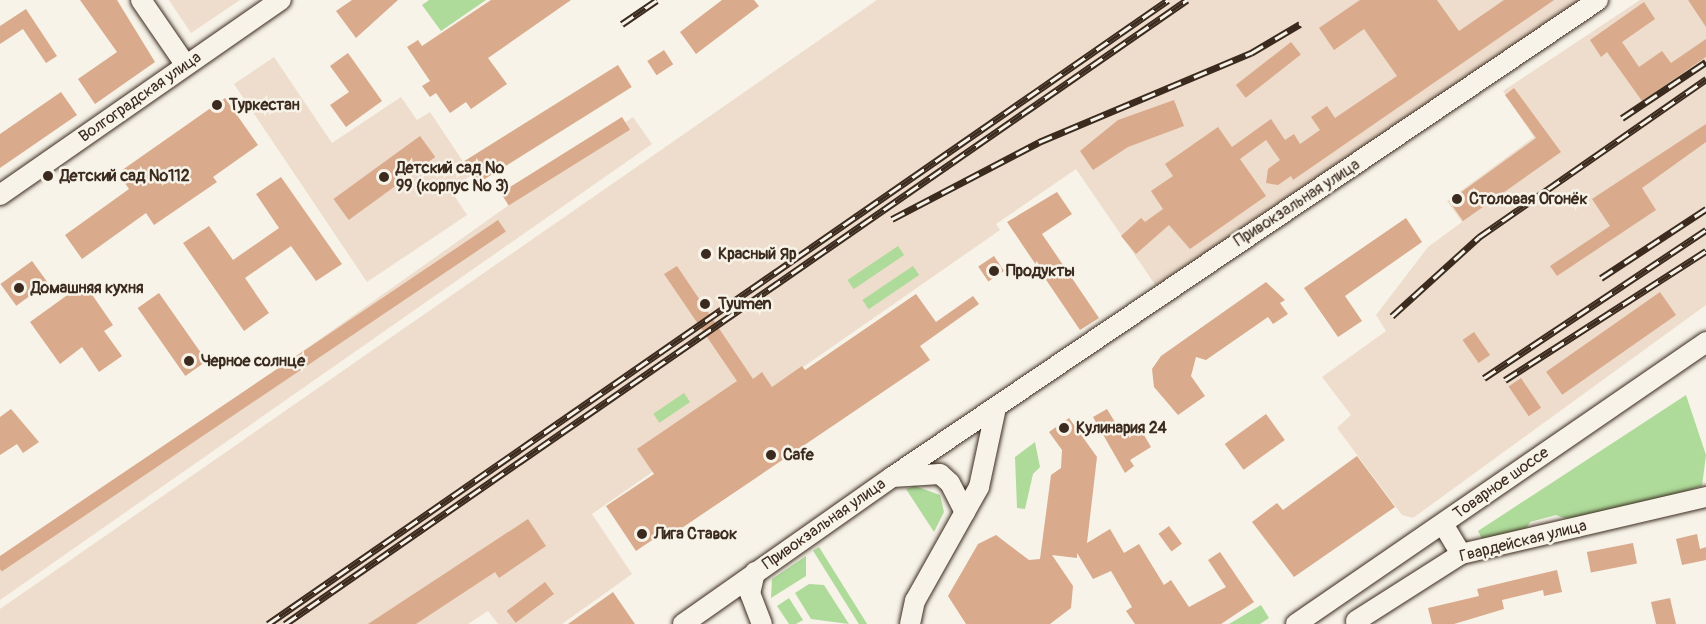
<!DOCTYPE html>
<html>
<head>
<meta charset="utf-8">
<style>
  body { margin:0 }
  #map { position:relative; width:1706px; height:624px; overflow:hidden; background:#f7f3e8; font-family:Pangolin,sans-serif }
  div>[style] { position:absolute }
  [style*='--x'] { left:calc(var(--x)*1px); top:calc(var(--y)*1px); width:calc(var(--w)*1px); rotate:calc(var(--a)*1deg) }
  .built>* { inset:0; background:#edc }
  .green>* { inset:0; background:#aedb9a; transform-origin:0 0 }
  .building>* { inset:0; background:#d9aa8b; transform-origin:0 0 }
  .roads { filter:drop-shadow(0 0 2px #3b2a1e) drop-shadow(0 0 2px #3b2a1e) }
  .minor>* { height:20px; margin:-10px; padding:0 10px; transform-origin:10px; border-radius:10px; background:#f7f3e8 }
  .rail>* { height:7px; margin-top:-3.5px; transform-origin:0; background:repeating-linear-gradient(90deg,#f7f3e8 0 14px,#3b2a1e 0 28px); box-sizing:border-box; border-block:2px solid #3b2a1e }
  .dots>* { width:16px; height:16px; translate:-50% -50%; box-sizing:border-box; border:3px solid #f7f3e8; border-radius:50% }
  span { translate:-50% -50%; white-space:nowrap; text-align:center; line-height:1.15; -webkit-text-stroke:5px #f7f3e8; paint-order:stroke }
  .street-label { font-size:16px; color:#3b2a1e }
  .poi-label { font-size:16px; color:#3b2a1e; font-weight:700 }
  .left { translate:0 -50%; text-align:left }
</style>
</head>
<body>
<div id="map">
  <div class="built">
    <div style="clip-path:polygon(169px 0,240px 0,191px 33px)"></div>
    <div style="clip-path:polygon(877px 0,1584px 0,1156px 286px,1076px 169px,996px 224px,1000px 230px,592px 514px,632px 574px,562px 624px,498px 624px,488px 611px,468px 624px,0 624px,0 609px)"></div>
    <div style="clip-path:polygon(1640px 0,1706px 0,1706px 305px,1413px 518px,1402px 515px,1337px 428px,1351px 415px,1322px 377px,1386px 331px,1376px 315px,1428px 247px,1462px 222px,1447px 201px,1534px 137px,1503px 91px)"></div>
    <div style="clip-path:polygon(274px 57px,332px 143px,401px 97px,417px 120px,430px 112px,472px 175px,450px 189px,467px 215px,367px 282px,234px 84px)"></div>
    <div style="clip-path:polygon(633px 117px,652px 144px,0 600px,0 566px)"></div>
  </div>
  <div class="green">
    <div style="clip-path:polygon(429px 0,486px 0,441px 31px,422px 5px)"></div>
    <div style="left:898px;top:246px;width:11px;height:61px;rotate:56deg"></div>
    <div style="left:913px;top:266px;width:11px;height:61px;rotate:56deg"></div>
    <div style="left:684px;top:393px;width:11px;height:37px;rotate:56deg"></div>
    <div style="clip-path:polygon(1686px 395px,1706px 455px,1702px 486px,1581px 524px,1556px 515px,1530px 522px,1526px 529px,1482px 539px,1478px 531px)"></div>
    <div style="clip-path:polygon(1035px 442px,1040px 467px,1033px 474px,1025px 509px,1017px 508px,1015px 457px)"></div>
    <div style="clip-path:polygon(915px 486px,940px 495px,944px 512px,934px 532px,906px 489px)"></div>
    <div style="left:819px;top:547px;width:91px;height:7px;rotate:58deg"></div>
    <div style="clip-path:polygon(806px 556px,806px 576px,771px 598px,772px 579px)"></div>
    <div style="clip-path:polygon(809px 584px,824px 585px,849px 624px,811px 619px,795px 593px)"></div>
    <div style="clip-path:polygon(789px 598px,803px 620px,796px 624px,789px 624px,777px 606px)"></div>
    <div style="clip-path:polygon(1261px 605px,1269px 618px,1260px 624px,1229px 624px)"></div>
  </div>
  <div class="building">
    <div style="clip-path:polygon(80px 0,117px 0,155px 62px,95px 104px,78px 79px,117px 52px)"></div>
    <div style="clip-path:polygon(352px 0,398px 0,356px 38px,336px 11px)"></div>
    <div style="clip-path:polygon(491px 0,571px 0,488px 58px,507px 84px,471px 109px,466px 102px,450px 113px,436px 93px,430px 97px,422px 86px,430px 81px,407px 47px,418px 40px,422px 46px)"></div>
    <div style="clip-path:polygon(722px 0,754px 0,759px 6px,696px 54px,680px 32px)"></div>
    <div style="clip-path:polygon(1360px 0,1437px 0,1459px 31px,1504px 0,1554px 0,1293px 180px,1291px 176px,1278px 185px,1266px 183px,1268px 169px,1280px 160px,1266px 140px,1240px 159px,1266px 196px,1190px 249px,1169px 225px,1136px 254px,1121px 236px,1141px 218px,1145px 222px,1163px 209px,1151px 191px,1173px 176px,1165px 164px,1218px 127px,1232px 147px,1271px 119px,1285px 140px,1294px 134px,1300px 144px,1320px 130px,1311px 117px,1327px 106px,1335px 118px,1397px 76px,1364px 29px,1334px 50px,1319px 28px)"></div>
    <div style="clip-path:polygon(1688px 0,1706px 0,1706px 27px)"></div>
    <div style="clip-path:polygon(1644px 2px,1655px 19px,1622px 42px,1639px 67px,1662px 51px,1671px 63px,1706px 39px,1706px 57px,1642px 101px,1607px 52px,1601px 57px,1590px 40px)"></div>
    <div style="clip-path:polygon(26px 9px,57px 56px,46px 63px,23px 29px,0 44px,0 26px)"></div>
    <div style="left:1291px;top:42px;width:16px;height:70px;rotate:52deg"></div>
    <div style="left:664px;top:50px;width:17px;height:20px;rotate:57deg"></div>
    <div style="clip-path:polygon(348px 53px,382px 101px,346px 127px,330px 105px,349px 92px,330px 66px)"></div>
    <div style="left:618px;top:65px;width:26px;height:181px;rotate:58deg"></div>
    <div style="clip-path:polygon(1514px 88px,1561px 152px,1463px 221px,1449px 201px,1536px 138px,1505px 95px)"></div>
    <div style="clip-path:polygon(61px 92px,77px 115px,0 168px,0 134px)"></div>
    <div style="clip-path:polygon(225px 98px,258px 145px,213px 177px,217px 182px,154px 225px,146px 213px,82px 259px,65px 235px,129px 189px,118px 173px)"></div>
    <div style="clip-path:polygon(1174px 100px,1184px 126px,1128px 147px,1093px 170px,1080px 151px,1118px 120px)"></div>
    <div style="left:622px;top:117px;width:15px;height:143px;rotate:58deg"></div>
    <div style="clip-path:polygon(1706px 124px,1706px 142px,1642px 188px,1656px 210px,1557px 276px,1550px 266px,1610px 226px,1592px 199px)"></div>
    <div style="left:420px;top:136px;width:26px;height:107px;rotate:54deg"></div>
    <div style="clip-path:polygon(281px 177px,342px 264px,316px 281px,291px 246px,245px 278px,269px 313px,244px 331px,183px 243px,209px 226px,233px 260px,279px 228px,256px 194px)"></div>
    <div style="clip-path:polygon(1057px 192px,1072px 214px,1042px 234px,1099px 318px,1080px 330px,1007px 222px)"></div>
    <div style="clip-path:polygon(1406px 218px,1422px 242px,1345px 296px,1362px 321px,1338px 337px,1304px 288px)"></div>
    <div style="left:498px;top:220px;width:14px;height:608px;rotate:56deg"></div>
    <div style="left:994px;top:256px;width:18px;height:19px;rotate:56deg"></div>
    <div style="left:32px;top:261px;width:27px;height:39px;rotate:54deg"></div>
    <div style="clip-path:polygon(677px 266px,753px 379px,762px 372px,772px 387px,802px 366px,805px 370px,916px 294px,936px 322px,973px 296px,979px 304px,920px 346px,930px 360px,673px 534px,664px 532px,636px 551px,606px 506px,654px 474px,637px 449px,737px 381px,664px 274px)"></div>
    <div style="clip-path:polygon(1266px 282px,1285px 300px,1280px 303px,1288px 314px,1273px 324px,1268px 317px,1206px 360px,1196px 357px,1191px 376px,1205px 396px,1178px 415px,1154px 387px,1152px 369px,1161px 356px)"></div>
    <div style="clip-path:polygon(84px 283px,113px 325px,104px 331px,122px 356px,99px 372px,82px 347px,60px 364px,30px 322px)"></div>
    <div style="left:1660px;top:292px;width:28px;height:139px;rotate:55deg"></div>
    <div style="left:159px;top:293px;width:83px;height:26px;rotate:55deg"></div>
    <div style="left:1474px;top:332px;width:28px;height:14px;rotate:55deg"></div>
    <div style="left:1521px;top:378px;width:36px;height:15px;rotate:56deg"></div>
    <div style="clip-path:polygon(11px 409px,39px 442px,23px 453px,17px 444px,0 455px,0 417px)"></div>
    <div style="clip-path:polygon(1107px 409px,1121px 432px,1137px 423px,1151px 447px,1130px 460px,1134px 466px,1125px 473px,1093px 417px)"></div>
    <div style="left:1266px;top:414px;width:32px;height:51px;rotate:54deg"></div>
    <div style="clip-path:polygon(1069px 418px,1097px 457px,1087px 543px,1110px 529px,1124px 553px,1139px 544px,1164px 585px,1171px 580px,1189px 607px,1226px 587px,1208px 560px,1220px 552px,1254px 602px,1221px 624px,1135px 624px,1126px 611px,1132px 607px,1111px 571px,1093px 579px,1077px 553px,1077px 558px,1052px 555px,1073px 586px,1071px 608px,1050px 624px,966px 624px,948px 596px,978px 544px,996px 535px,1029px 560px,1040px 559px,1051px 475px,1061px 468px,1062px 450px,1049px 432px)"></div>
    <div style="clip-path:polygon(1357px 456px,1395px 507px,1294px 577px,1252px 522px,1277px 503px,1283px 510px)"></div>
    <div style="clip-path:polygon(528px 519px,546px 546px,499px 578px,495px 572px,416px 624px,368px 624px)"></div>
    <div style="left:1169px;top:526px;width:22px;height:13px;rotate:54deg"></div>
    <div style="clip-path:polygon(1697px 534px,1700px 549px,1706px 547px,1706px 560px,1682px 565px,1676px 539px)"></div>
    <div style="left:1633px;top:543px;width:21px;height:47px;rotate:79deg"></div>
    <div style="clip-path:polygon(1557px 570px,1562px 592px,1544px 596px,1543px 590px,1502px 600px,1504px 609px,1454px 624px,1432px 624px,1428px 608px,1479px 596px,1477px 589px)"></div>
    <div style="left:545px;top:582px;width:15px;height:48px;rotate:53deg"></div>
    <div style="clip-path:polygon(613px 592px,635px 624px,568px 624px)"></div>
    <div style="clip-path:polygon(1670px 598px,1676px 624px,1656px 624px,1651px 602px)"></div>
  </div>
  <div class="roads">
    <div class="minor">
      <div style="--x:141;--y:0;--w:78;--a:55.5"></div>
      <div style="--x:0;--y:195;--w:342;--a:-34.8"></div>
      <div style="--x:892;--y:477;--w:852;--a:-34.04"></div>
      <div style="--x:1443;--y:524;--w:35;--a:59"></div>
      <div style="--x:755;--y:572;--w:22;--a:103"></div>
      <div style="--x:750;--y:593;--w:33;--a:69"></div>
      <div style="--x:1356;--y:621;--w:125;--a:-32.5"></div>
      <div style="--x:1461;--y:554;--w:252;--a:-13.1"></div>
      <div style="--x:683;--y:624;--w:256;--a:-35.1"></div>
      <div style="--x:892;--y:477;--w:48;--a:-3.6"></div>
      <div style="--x:940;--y:474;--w:13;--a:42"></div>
      <div style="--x:950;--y:483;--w:33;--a:63"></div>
      <div style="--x:910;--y:624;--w:24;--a:-78"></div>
      <div style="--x:915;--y:601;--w:131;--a:-60.7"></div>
      <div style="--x:979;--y:487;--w:81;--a:-77.9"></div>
      <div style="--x:1296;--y:624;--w:498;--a:-34.5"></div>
    </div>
  </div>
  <div class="rail">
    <div style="--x:622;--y:24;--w:42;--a:-34.4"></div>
    <div style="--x:1622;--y:118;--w:101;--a:-33.7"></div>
    <div style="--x:892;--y:219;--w:166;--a:-27.6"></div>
    <div style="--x:1039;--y:142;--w:230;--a:-22.8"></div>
    <div style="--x:1251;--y:53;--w:57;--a:-30.6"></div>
    <div style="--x:1601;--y:278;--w:126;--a:-33.3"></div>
    <div style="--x:1392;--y:316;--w:118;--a:-42.2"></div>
    <div style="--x:1479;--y:237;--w:277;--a:-34.8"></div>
    <div style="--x:1484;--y:378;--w:267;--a:-33.7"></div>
    <div style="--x:1505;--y:380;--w:239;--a:-32.7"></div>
    <div style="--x:268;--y:624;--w:1095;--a:-34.73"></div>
    <div style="--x:285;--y:624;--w:1097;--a:-34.68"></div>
  </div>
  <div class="dots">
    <div style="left:217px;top:105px;background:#3b2a1e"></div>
    <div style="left:48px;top:176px;background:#3b2a1e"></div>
    <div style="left:384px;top:177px;background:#3b2a1e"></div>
    <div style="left:1457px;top:199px;background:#3b2a1e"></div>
    <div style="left:706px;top:254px;background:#3b2a1e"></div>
    <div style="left:994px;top:271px;background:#3b2a1e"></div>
    <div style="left:19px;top:288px;background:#3b2a1e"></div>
    <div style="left:705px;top:304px;background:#3b2a1e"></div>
    <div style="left:189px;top:361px;background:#3b2a1e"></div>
    <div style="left:1064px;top:428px;background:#3b2a1e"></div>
    <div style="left:771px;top:455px;background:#3b2a1e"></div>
    <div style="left:642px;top:534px;background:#3b2a1e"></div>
  </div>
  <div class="street-label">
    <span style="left:140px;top:97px;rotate:-35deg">Волгоградская улица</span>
    <span style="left:1297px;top:203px;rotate:-33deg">Привокзальная улица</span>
    <span style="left:1501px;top:483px;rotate:-35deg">Товарное шоссе</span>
    <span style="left:824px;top:524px;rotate:-35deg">Привокзальная улица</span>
    <span style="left:1523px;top:541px;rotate:-14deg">Гвардейская улица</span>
  </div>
  <div class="poi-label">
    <span class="left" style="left:229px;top:105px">Туркестан</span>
    <span class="left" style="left:396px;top:177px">Детский сад №<br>99 (корпус № 3)</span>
    <span class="left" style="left:60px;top:176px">Детский сад №112</span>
    <span class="left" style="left:1469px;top:199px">Столовая Огонёк</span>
    <span class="left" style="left:718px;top:254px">Красный Яр</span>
    <span class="left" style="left:1006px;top:271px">Продукты</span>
    <span class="left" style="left:31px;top:288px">Домашняя кухня</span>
    <span class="left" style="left:718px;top:304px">Tyumen</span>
    <span class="left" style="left:201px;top:361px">Черное солнце</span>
    <span class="left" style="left:1076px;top:428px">Кулинария 24</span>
    <span class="left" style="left:783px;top:455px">Cafe</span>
    <span class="left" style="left:654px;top:534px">Лига Ставок</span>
  </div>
</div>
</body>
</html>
